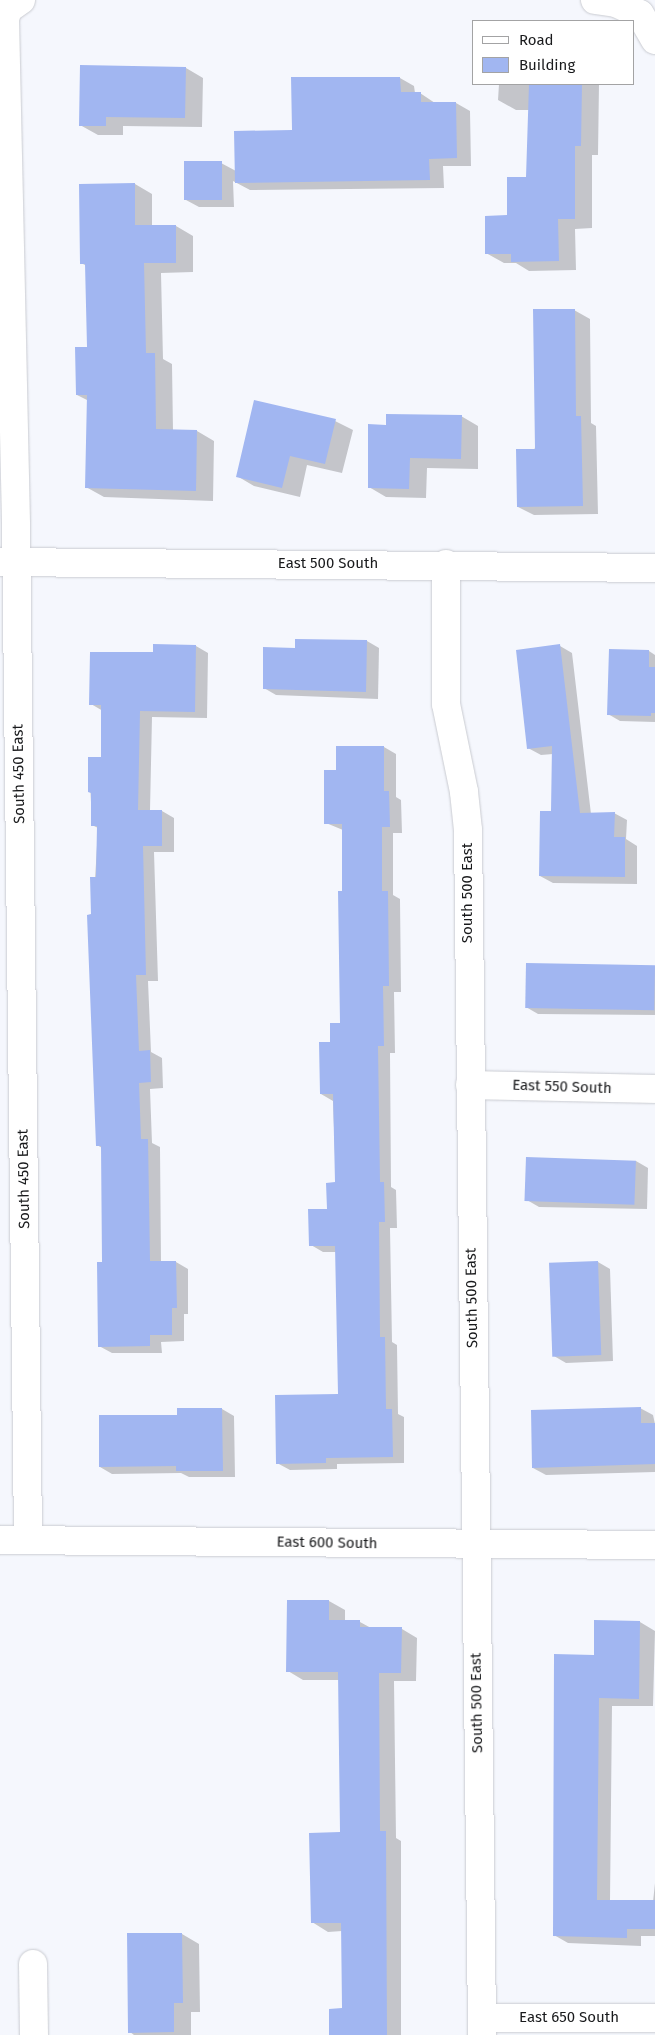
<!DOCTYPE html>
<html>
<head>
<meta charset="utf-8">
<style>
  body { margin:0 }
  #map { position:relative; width:655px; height:2035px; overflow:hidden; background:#f5f7fd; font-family:"Fira Sans",sans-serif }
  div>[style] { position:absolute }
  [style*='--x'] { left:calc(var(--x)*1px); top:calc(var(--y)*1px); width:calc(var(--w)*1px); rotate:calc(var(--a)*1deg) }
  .shadow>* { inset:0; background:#0003 }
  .building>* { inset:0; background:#a1b6f1; transform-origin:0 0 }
  .roads { filter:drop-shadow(0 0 1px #c9cbd1) drop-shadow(0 0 1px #c9cbd1) }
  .minor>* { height:28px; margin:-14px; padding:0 14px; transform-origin:14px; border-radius:14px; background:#fff }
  span { translate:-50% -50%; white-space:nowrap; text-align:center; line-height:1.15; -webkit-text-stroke:5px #fff; paint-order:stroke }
  .street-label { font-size:15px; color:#191a1c }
  .legend { position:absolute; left:472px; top:20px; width:162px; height:65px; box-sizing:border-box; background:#fff; border:1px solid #a3a3a4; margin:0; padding:6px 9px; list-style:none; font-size:15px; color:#191a1c }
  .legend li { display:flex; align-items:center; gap:10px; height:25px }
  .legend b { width:25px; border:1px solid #a3a3a4 }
</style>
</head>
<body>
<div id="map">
  <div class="shadow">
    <div style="clip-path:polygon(186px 68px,203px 78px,202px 127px,123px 126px,123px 135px,98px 135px,80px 125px)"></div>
    <div style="clip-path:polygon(400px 78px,414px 86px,415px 93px,420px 93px,435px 103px,456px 103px,470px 111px,471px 166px,443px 166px,444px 188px,250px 190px,233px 181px,234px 207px,199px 207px,186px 200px,221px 163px,236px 171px,293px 131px)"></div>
    <div style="clip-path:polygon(499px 84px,599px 84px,598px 155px,592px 155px,592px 228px,575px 229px,576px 270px,529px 271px,516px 263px,504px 263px,486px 253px,528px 178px,530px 110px,516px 110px,498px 100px)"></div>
    <div style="clip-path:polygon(135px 184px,152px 194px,152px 226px,176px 226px,193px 236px,193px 272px,161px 273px,163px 359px,172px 364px,173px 431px,197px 431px,214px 441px,213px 501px,104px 497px,86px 487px,89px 401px,77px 395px,88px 349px,87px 266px,81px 263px,81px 185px)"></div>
    <div style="clip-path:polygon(574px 310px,590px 319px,591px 423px,596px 426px,598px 514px,534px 515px,518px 507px)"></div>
    <div style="clip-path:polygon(461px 416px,478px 426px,478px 469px,427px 468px,426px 498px,386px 497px,369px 487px,387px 426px)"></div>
    <div style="clip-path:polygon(335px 421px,353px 430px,342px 473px,307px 465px,300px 497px,254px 486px,237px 476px)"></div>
    <div style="clip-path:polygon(367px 641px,379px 648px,378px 699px,276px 695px,264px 688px,297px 649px)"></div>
    <div style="clip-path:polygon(196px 646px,208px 653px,207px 718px,152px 717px,150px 811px,162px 811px,174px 818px,174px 852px,154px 852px,158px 981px,148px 981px,151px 1052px,162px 1058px,163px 1088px,150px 1089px,152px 1143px,160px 1147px,161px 1263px,176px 1262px,188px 1269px,188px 1314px,184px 1314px,184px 1341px,161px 1342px,162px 1353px,112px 1353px,99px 1346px,103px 1263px,102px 1148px,97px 1145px,93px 915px,98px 828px,92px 825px,89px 758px,102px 758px,103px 711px,91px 704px,154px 654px)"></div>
    <div style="clip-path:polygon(560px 646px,572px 653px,591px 814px,614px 813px,627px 820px,626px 839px,637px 846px,637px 884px,553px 883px,540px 876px,553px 812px,553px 754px,541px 755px,528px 748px)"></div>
    <div style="clip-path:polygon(649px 651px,655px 655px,655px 722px,620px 721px,608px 714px)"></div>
    <div style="clip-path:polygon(384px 747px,396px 754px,396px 797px,401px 800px,402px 833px,393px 833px,393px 895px,400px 899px,401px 992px,394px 992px,395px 1053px,390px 1053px,391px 1187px,396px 1190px,397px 1228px,390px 1228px,392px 1342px,397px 1345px,398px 1414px,404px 1417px,404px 1463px,337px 1464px,337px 1469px,290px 1470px,277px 1463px,339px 1396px,337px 1252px,323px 1252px,311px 1245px,328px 1210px,336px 1183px,333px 1101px,321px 1094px,331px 1043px,341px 1024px,343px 830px,326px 823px,337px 771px)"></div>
    <div style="clip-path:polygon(655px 966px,655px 1015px,538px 1014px,526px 1007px)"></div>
    <div style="clip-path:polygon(636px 1161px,648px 1168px,647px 1209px,539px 1207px,527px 1200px)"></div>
    <div style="clip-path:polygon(598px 1262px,610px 1269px,613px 1361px,566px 1363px,554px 1356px)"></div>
    <div style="clip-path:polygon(640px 1408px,653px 1415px,655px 1424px,655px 1472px,546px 1475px,533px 1468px)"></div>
    <div style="clip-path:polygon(222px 1409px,234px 1416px,235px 1477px,189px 1477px,181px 1473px,112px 1474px,100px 1467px,178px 1416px)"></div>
    <div style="clip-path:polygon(329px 1601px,345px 1610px,345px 1621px,360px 1622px,371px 1628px,402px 1629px,417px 1638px,416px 1681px,394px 1681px,396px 1838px,401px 1841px,401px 2035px,330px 2035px,343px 2010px,342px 1931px,328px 1932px,312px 1922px,341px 1833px,339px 1680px,303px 1680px,288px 1671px)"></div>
    <div style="clip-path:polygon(595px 1622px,640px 1622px,655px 1631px,653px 1706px,612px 1706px,610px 1902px,653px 1902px,655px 1883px,655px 1936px,641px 1936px,641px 1946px,568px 1943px,554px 1935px,595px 1656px)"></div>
    <div style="clip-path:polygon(182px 1934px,199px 1944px,200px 2012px,191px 2012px,191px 2035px,134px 2035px,130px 2032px)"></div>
  </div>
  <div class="building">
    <div style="clip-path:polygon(80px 65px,186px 67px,185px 118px,106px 117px,106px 126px,79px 126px)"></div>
    <div style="clip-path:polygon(291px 77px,400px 77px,401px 92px,421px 92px,421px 102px,456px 102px,457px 158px,429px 159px,430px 180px,235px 183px,234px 131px,292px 130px)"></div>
    <div style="clip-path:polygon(529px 84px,582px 84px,581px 146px,575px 146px,575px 219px,558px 219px,559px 261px,511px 262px,511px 254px,485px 254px,485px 216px,507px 215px,507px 177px,526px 177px)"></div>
    <div style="left:222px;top:161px;width:39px;height:38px;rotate:90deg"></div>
    <div style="clip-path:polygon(135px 183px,135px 225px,176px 225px,176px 263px,144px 263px,146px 353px,155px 353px,156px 429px,197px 430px,196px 491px,85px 488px,87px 395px,76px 395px,75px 347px,87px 347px,85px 264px,80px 264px,79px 184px)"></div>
    <div style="clip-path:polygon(533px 309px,575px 309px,576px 416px,581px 416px,583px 506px,517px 507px,516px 449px,535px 449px)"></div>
    <div style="clip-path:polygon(254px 400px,336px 419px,325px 464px,290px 456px,282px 488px,236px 477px)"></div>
    <div style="clip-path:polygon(386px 414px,462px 415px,461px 459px,410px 458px,409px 489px,368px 488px,368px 424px,386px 425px)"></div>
    <div style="clip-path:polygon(295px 639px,367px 640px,366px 692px,263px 689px,263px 647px,295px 648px)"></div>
    <div style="clip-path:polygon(153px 644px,196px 645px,195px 712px,140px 711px,138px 810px,162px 810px,162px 846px,143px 846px,146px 975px,136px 975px,139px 1051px,150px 1050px,151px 1082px,139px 1083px,141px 1139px,148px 1139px,150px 1261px,176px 1261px,177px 1308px,172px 1308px,172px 1335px,150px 1335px,150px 1346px,98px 1347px,97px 1262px,102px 1262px,101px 1146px,96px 1146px,87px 915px,91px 914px,90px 877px,96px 877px,97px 826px,91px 826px,91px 793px,88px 792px,88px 757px,101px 757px,101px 705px,89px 705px,90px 652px,153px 652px)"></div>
    <div style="clip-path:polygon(560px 644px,580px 813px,615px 812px,614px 837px,625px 837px,625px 877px,539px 876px,540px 811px,551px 811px,552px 746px,527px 749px,516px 650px)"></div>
    <div style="clip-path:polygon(609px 649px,649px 650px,649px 667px,655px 667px,655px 713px,651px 713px,651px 716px,607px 715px)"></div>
    <div style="clip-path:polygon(336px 746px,384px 746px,384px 791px,389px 791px,390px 827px,382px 827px,382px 891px,388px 891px,389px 986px,383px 986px,384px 1046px,378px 1046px,380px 1182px,384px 1182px,385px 1222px,379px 1222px,380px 1337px,385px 1337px,386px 1409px,392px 1409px,393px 1457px,326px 1458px,326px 1463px,276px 1464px,275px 1395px,338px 1394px,335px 1246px,309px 1246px,308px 1209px,327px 1209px,326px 1183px,335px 1182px,333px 1094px,320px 1094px,319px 1042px,330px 1042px,330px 1023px,340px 1023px,338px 891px,342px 891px,342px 824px,324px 824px,324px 770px,336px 770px)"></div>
    <div style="left:526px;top:963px;width:129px;height:45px;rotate:1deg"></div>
    <div style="left:526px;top:1157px;width:110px;height:44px;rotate:2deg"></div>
    <div style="left:598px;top:1261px;width:94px;height:49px;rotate:88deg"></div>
    <div style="clip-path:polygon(641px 1407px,641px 1423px,655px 1423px,655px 1464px,532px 1468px,531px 1410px)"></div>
    <div style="clip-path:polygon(177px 1408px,222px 1408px,223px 1471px,176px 1471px,176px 1466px,99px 1467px,99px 1415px,177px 1415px)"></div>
    <div style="clip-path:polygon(287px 1600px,329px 1600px,329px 1620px,360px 1620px,360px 1627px,402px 1627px,401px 1673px,379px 1673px,380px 1831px,386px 1831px,387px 2035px,329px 2035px,329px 2009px,342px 2008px,341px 1923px,311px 1923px,309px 1833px,340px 1832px,338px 1672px,286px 1672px)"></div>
    <div style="clip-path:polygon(594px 1620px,640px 1621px,639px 1699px,599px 1698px,597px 1900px,655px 1900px,655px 1929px,627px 1929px,627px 1938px,553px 1936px,554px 1654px,594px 1655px)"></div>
    <div style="clip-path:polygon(127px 1933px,182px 1933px,183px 2003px,174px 2003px,174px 2032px,128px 2033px)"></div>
  </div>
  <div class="roads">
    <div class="minor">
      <div style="--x:21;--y:0;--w:16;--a:145"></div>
      <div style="--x:8;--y:9;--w:10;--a:107"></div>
      <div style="--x:5;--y:19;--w:506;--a:88.75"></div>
      <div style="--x:16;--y:525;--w:1015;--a:89.32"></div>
      <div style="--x:595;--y:0;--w:21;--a:8"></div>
      <div style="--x:616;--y:3;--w:26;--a:25"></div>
      <div style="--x:640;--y:14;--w:30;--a:60"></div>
      <div style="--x:0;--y:562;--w:655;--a:0.52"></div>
      <div style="--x:446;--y:564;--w:140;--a:90"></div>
      <div style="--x:446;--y:704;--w:90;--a:78.4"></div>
      <div style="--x:464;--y:792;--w:38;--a:84"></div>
      <div style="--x:468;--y:830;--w:1205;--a:89.33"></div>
      <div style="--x:470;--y:1085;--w:185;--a:1.2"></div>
      <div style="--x:0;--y:1540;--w:655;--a:0.44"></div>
      <div style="--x:33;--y:1964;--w:71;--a:89.2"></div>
      <div style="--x:482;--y:2018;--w:173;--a:0"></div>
    </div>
  </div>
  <div class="street-label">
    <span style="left:328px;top:564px">East 500 South</span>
    <span style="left:19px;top:774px;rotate:-91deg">South 450 East</span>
    <span style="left:468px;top:893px;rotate:-90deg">South 500 East</span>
    <span style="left:562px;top:1087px;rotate:2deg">East 550 South</span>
    <span style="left:24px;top:1179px;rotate:-91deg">South 450 East</span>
    <span style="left:472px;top:1298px;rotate:-91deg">South 500 East</span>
    <span style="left:327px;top:1543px;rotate:1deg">East 600 South</span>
    <span style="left:477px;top:1703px;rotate:-91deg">South 500 East</span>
    <span style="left:569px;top:2018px">East 650 South</span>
  </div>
  <ul class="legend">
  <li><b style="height:6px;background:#fff"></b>Road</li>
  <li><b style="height:14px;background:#a1b6f1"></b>Building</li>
  </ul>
</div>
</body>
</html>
